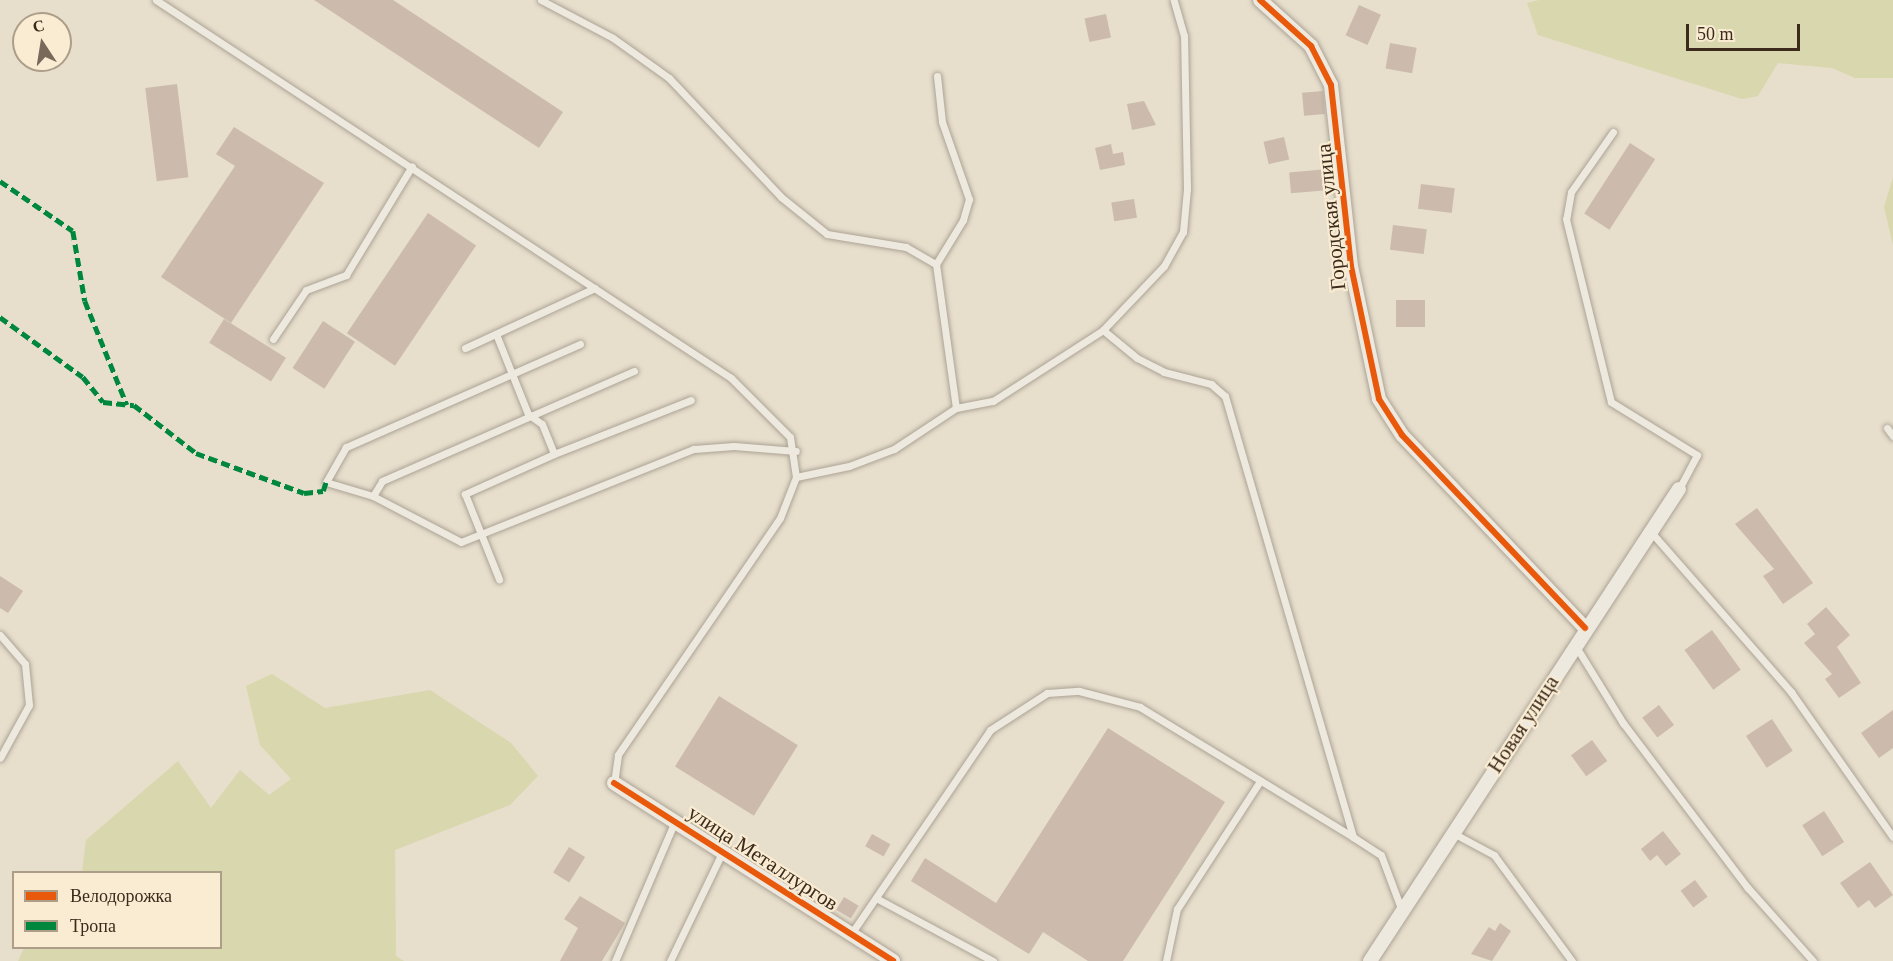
<!DOCTYPE html>
<html>
<head>
<meta charset="utf-8">
<style>
  body { margin:0 }
  #map { position:relative; width:1893px; height:961px; overflow:hidden; background:#e7decc; font-family:"Times New Roman",serif }
  div>[style] { position:absolute }
  [style*='--x'] { left:calc(var(--x)*1px); top:calc(var(--y)*1px); width:calc(var(--w)*1px); rotate:calc(var(--a)*1deg) }
  .green>* { inset:0; background:#d9d7ad }
  .building>* { inset:0; background:#ccbbad; transform-origin:0 0 }
  .roads { filter:drop-shadow(0 0 2px #aca395) drop-shadow(0 0 2px #aca395) }
  .lane>* { height:7px; margin:-3.5px; padding:0 3.5px; transform-origin:3.5px; border-radius:3.5px; background:#eee9df }
  .street>* { height:14px; margin:-7px; padding:0 7px; transform-origin:7px; border-radius:7px; background:#eee9df }
  .quiet>* { height:4.5px; margin-top:-2.25px; transform-origin:0; background:repeating-linear-gradient(90deg,#00873e 0 9px,transparent 0 13.5px) }
  .cycleway>* { height:6px; margin:-3px; padding:0 3px; transform-origin:3px; border-radius:3px; background:#e8590c }
  span { translate:-50% -50%; white-space:nowrap; text-align:center; line-height:1.15; -webkit-text-stroke:4.5px #f9ecd2; paint-order:stroke }
  .street-label { font-size:21px; color:#3c2a1c }
  .legend { position:absolute; left:12px; top:871px; width:210px; height:78px; box-sizing:border-box; background:#f9ecd2; border:2px solid #ad9e89; margin:0; padding:8px 10px; list-style:none; font-size:18px; color:#3c2a1c }
  .legend li { display:flex; align-items:center; gap:12px; height:30px }
  .legend b { width:30px; border:2px solid #ad9e89 }
  .north { position:absolute; left:12px; top:12px; width:60px; height:60px; box-sizing:border-box; background:#f9ecd2; border:2px solid #ad9e89; border-radius:50%; rotate:348deg; font-size:16px; font-weight:700; line-height:24px; text-align:center; color:#3c2a1c }
  .north::after { content:''; display:block; margin:auto; width:21px; height:27px; background:#78695a; clip-path:polygon(50% 0,100% 100%,50% 72%,0 100%) }
  .scale { position:absolute; left:1686px; top:24px; width:114px; height:27px; box-sizing:border-box; border:3px solid #3c2a1c; border-top:0; padding-left:8px; font-size:18px; line-height:21px; white-space:nowrap; color:#3c2a1c; -webkit-text-stroke:4px #f9ecd2; paint-order:stroke }
</style>
</head>
<body>
<div id="map">
  <div class="green">
    <div style="clip-path:polygon(1539px 0,1893px 0,1893px 78px,1855px 78px,1832px 68px,1778px 63px,1758px 96px,1742px 99px,1538px 35px,1527px 3px)"></div>
    <div style="clip-path:polygon(1893px 177px,1893px 245px,1884px 207px)"></div>
    <div style="clip-path:polygon(272px 674px,325px 708px,430px 690px,511px 743px,538px 776px,510px 805px,395px 850px,396px 956px,404px 961px,18px 961px,24px 948px,220px 948px,220px 872px,82px 872px,86px 840px,178px 761px,211px 808px,240px 770px,269px 795px,291px 779px,260px 745px,246px 686px)"></div>
  </div>
  <div class="building">
    <div style="clip-path:polygon(314px 0,393px 0,563px 112px,539px 148px)"></div>
    <div style="left:1359px;top:5px;width:24px;height:33px;rotate:24deg"></div>
    <div style="left:1106px;top:14px;width:24px;height:22px;rotate:78deg"></div>
    <div style="left:1390px;top:43px;width:27px;height:26px;rotate:10deg"></div>
    <div style="left:177px;top:84px;width:94px;height:32px;rotate:83deg"></div>
    <div style="left:1323px;top:91px;width:23px;height:21px;rotate:85deg"></div>
    <div style="clip-path:polygon(1144px 101px,1156px 125px,1132px 130px,1127px 104px)"></div>
    <div style="clip-path:polygon(234px 127px,324px 183px,231px 323px,161px 277px,235px 166px,216px 154px)"></div>
    <div style="left:1284px;top:137px;width:23px;height:21px;rotate:77deg"></div>
    <div style="left:1630px;top:143px;width:30px;height:84px;rotate:33deg"></div>
    <div style="clip-path:polygon(1111px 144px,1113px 154px,1123px 152px,1125px 165px,1100px 170px,1095px 148px)"></div>
    <div style="left:1328px;top:169px;width:21px;height:39px;rotate:85deg"></div>
    <div style="left:1421px;top:184px;width:34px;height:25px;rotate:7deg"></div>
    <div style="left:1134px;top:199px;width:19px;height:23px;rotate:81deg"></div>
    <div style="left:428px;top:213px;width:58px;height:145px;rotate:34deg"></div>
    <div style="left:1393px;top:225px;width:34px;height:25px;rotate:7deg"></div>
    <div style="left:1396px;top:300px;width:29px;height:27px"></div>
    <div style="left:224px;top:319px;width:73px;height:28px;rotate:32deg"></div>
    <div style="left:323px;top:321px;width:38px;height:56px;rotate:33deg"></div>
    <div style="clip-path:polygon(1757px 508px,1813px 583px,1783px 604px,1763px 576px,1774px 569px,1735px 524px)"></div>
    <div style="clip-path:polygon(0 576px,23px 591px,8px 613px,0 608px)"></div>
    <div style="clip-path:polygon(1826px 607px,1850px 635px,1837px 647px,1861px 683px,1839px 698px,1825px 679px,1832px 674px,1804px 643px,1815px 634px,1807px 624px)"></div>
    <div style="left:1712px;top:630px;width:49px;height:34px;rotate:54deg"></div>
    <div style="left:719px;top:696px;width:93px;height:83px;rotate:32deg"></div>
    <div style="left:1659px;top:705px;width:25px;height:21px;rotate:53deg"></div>
    <div style="clip-path:polygon(1893px 710px,1893px 748px,1879px 758px,1861px 733px)"></div>
    <div style="left:1772px;top:719px;width:38px;height:31px;rotate:57deg"></div>
    <div style="clip-path:polygon(1108px 728px,1225px 802px,1123px 961px,1088px 961px,1043px 932px,1029px 954px,911px 881px,925px 858px,996px 903px)"></div>
    <div style="left:1592px;top:740px;width:26px;height:26px;rotate:54deg"></div>
    <div style="left:1824px;top:811px;width:37px;height:26px;rotate:57deg"></div>
    <div style="clip-path:polygon(1663px 831px,1681px 854px,1666px 866px,1657px 855px,1650px 861px,1641px 849px)"></div>
    <div style="left:872px;top:834px;width:21px;height:14px;rotate:29deg"></div>
    <div style="left:569px;top:847px;width:19px;height:30px;rotate:32deg"></div>
    <div style="clip-path:polygon(1870px 862px,1893px 895px,1875px 908px,1869px 900px,1858px 908px,1840px 883px)"></div>
    <div style="left:1695px;top:880px;width:21px;height:18px;rotate:53deg"></div>
    <div style="clip-path:polygon(580px 896px,625px 923px,602px 961px,560px 961px,578px 928px,564px 919px)"></div>
    <div style="left:844px;top:897px;width:17px;height:15px;rotate:31deg"></div>
    <div style="clip-path:polygon(1500px 923px,1511px 931px,1492px 961px,1471px 954px,1489px 927px,1495px 931px)"></div>
  </div>
  <div class="roads">
    <div class="lane">
      <div style="--x:156;--y:0;--w:688;--a:33.32"></div>
      <div style="--x:731;--y:378;--w:83;--a:45"></div>
      <div style="--x:790;--y:437;--w:40;--a:81.5"></div>
      <div style="--x:796;--y:477;--w:44;--a:111.3"></div>
      <div style="--x:780;--y:518;--w:287;--a:124.4"></div>
      <div style="--x:618;--y:755;--w:28;--a:98"></div>
      <div style="--x:541;--y:0;--w:81;--a:27.8"></div>
      <div style="--x:613;--y:38;--w:69;--a:35.5"></div>
      <div style="--x:669;--y:78;--w:163;--a:46.7"></div>
      <div style="--x:781;--y:197;--w:59;--a:38.8"></div>
      <div style="--x:827;--y:234;--w:80;--a:9.3"></div>
      <div style="--x:906;--y:247;--w:34;--a:30"></div>
      <div style="--x:937;--y:76;--w:46;--a:83.8"></div>
      <div style="--x:942;--y:122;--w:82;--a:70.7"></div>
      <div style="--x:969;--y:199;--w:22;--a:106"></div>
      <div style="--x:963;--y:220;--w:52;--a:121.5"></div>
      <div style="--x:936;--y:264;--w:145;--a:82.1"></div>
      <div style="--x:1613;--y:132;--w:73;--a:125"></div>
      <div style="--x:1571;--y:192;--w:27;--a:100"></div>
      <div style="--x:1566;--y:219;--w:188;--a:76.2"></div>
      <div style="--x:1611;--y:402;--w:101;--a:31.6"></div>
      <div style="--x:1697;--y:455;--w:38;--a:118"></div>
      <div style="--x:1103;--y:330;--w:44;--a:39.5"></div>
      <div style="--x:1137;--y:358;--w:30;--a:27"></div>
      <div style="--x:1164;--y:372;--w:49;--a:14.3"></div>
      <div style="--x:1211;--y:384;--w:18;--a:41"></div>
      <div style="--x:1225;--y:396;--w:459;--a:73.8"></div>
      <div style="--x:1353;--y:837;--w:33;--a:33"></div>
      <div style="--x:1381;--y:855;--w:60;--a:69.4"></div>
      <div style="--x:496;--y:334;--w:86;--a:68.2"></div>
      <div style="--x:528;--y:414;--w:17;--a:36"></div>
      <div style="--x:542;--y:424;--w:32;--a:68"></div>
      <div style="--x:554;--y:454;--w:98;--a:155.8"></div>
      <div style="--x:465;--y:494;--w:92;--a:68.2"></div>
      <div style="--x:273;--y:339;--w:59;--a:-56"></div>
      <div style="--x:306;--y:290;--w:43;--a:-20.6"></div>
      <div style="--x:346;--y:275;--w:127;--a:-58.8"></div>
      <div style="--x:580;--y:344;--w:256;--a:156.2"></div>
      <div style="--x:346;--y:447;--w:40;--a:119.7"></div>
      <div style="--x:326;--y:482;--w:49;--a:16.6"></div>
      <div style="--x:373;--y:496;--w:99;--a:27.6"></div>
      <div style="--x:461;--y:542;--w:251;--a:-21.8"></div>
      <div style="--x:694;--y:449;--w:40;--a:-4.3"></div>
      <div style="--x:734;--y:446;--w:62;--a:4.6"></div>
      <div style="--x:465;--y:348;--w:143;--a:-24.8"></div>
      <div style="--x:1887;--y:428;--w:10;--a:53"></div>
      <div style="--x:554;--y:454;--w:147;--a:-21.5"></div>
      <div style="--x:796;--y:477;--w:54;--a:-11.7"></div>
      <div style="--x:849;--y:466;--w:48;--a:-20.7"></div>
      <div style="--x:894;--y:449;--w:74;--a:-33.5"></div>
      <div style="--x:956;--y:408;--w:38;--a:-11"></div>
      <div style="--x:993;--y:401;--w:131;--a:-32.8"></div>
      <div style="--x:1103;--y:330;--w:88;--a:-46.4"></div>
      <div style="--x:1164;--y:266;--w:39;--a:-61"></div>
      <div style="--x:1183;--y:232;--w:43;--a:-84.7"></div>
      <div style="--x:1187;--y:189;--w:153;--a:-91.1"></div>
      <div style="--x:1184;--y:36;--w:37;--a:-106"></div>
      <div style="--x:373;--y:496;--w:17;--a:-59"></div>
      <div style="--x:382;--y:481;--w:275;--a:-23.6"></div>
      <div style="--x:1651;--y:532;--w:213;--a:48.8"></div>
      <div style="--x:1791;--y:692;--w:177;--a:54.9"></div>
      <div style="--x:0;--y:635;--w:38;--a:49"></div>
      <div style="--x:25;--y:664;--w:41;--a:84.4"></div>
      <div style="--x:29;--y:705;--w:60;--a:118.7"></div>
      <div style="--x:1575;--y:645;--w:92;--a:58.4"></div>
      <div style="--x:1623;--y:723;--w:207;--a:52.9"></div>
      <div style="--x:1748;--y:888;--w:98;--a:48.3"></div>
      <div style="--x:1453;--y:833;--w:47;--a:28.2"></div>
      <div style="--x:1494;--y:855;--w:132;--a:53.7"></div>
      <div style="--x:876;--y:898;--w:133;--a:28.3"></div>
      <div style="--x:851;--y:934;--w:247;--a:-55.7"></div>
      <div style="--x:990;--y:730;--w:68;--a:-33"></div>
      <div style="--x:1047;--y:693;--w:32;--a:-4"></div>
      <div style="--x:1079;--y:691;--w:63;--a:14.7"></div>
      <div style="--x:1140;--y:707;--w:250;--a:31.4"></div>
      <div style="--x:615;--y:961;--w:152;--a:-66.8"></div>
      <div style="--x:670;--y:961;--w:122;--a:-64.3"></div>
      <div style="--x:1166;--y:961;--w:53;--a:-78.1"></div>
      <div style="--x:1177;--y:909;--w:153;--a:-57"></div>
    </div>
    <div class="street">
      <div style="--x:1260;--y:0;--w:69;--a:42"></div>
      <div style="--x:1311;--y:46;--w:44;--a:62.9"></div>
      <div style="--x:1331;--y:85;--w:182;--a:83.7"></div>
      <div style="--x:1351;--y:266;--w:136;--a:78.1"></div>
      <div style="--x:1379;--y:399;--w:43;--a:57.4"></div>
      <div style="--x:1402;--y:435;--w:266;--a:46.5"></div>
      <div style="--x:614;--y:783;--w:331;--a:32.5"></div>
      <div style="--x:1370;--y:961;--w:564;--a:-56.79"></div>
    </div>
  </div>
  <div class="quiet">
    <div style="--x:0;--y:181;--w:88;--a:34.4"></div>
    <div style="--x:73;--y:231;--w:71;--a:80.3"></div>
    <div style="--x:85;--y:301;--w:112;--a:68"></div>
    <div style="--x:0;--y:317;--w:102;--a:35.9"></div>
    <div style="--x:83;--y:377;--w:32;--a:51"></div>
    <div style="--x:103;--y:402;--w:31;--a:6"></div>
    <div style="--x:134;--y:405;--w:78;--a:37.7"></div>
    <div style="--x:196;--y:453;--w:115;--a:20.3"></div>
    <div style="--x:304;--y:493;--w:19;--a:-6"></div>
    <div style="--x:323;--y:491;--w:9;--a:-72"></div>
  </div>
  <div class="cycleway">
    <div style="--x:1260;--y:0;--w:69;--a:42"></div>
    <div style="--x:1311;--y:46;--w:44;--a:62.9"></div>
    <div style="--x:1331;--y:85;--w:182;--a:83.7"></div>
    <div style="--x:1351;--y:266;--w:136;--a:78.1"></div>
    <div style="--x:1379;--y:399;--w:43;--a:57.4"></div>
    <div style="--x:1402;--y:435;--w:266;--a:46.5"></div>
    <div style="--x:614;--y:783;--w:331;--a:32.5"></div>
  </div>
  <div class="street-label">
    <span style="left:1331px;top:217px;rotate:-96deg">Городская улица</span>
    <span style="left:1523px;top:724px;rotate:-57deg">Новая улица</span>
    <span style="left:763px;top:858px;rotate:33deg">улица Металлургов</span>
  </div>
  <ul class="legend">
  <li><b style="height:8px;background:#e8590c"></b>Велодорожка</li>
  <li><b style="height:8px;background:#00873e"></b>Тропа</li>
  </ul>
  <div class="north">С</div>
  <div class="scale">50 m</div>
</div>
</body>
</html>
